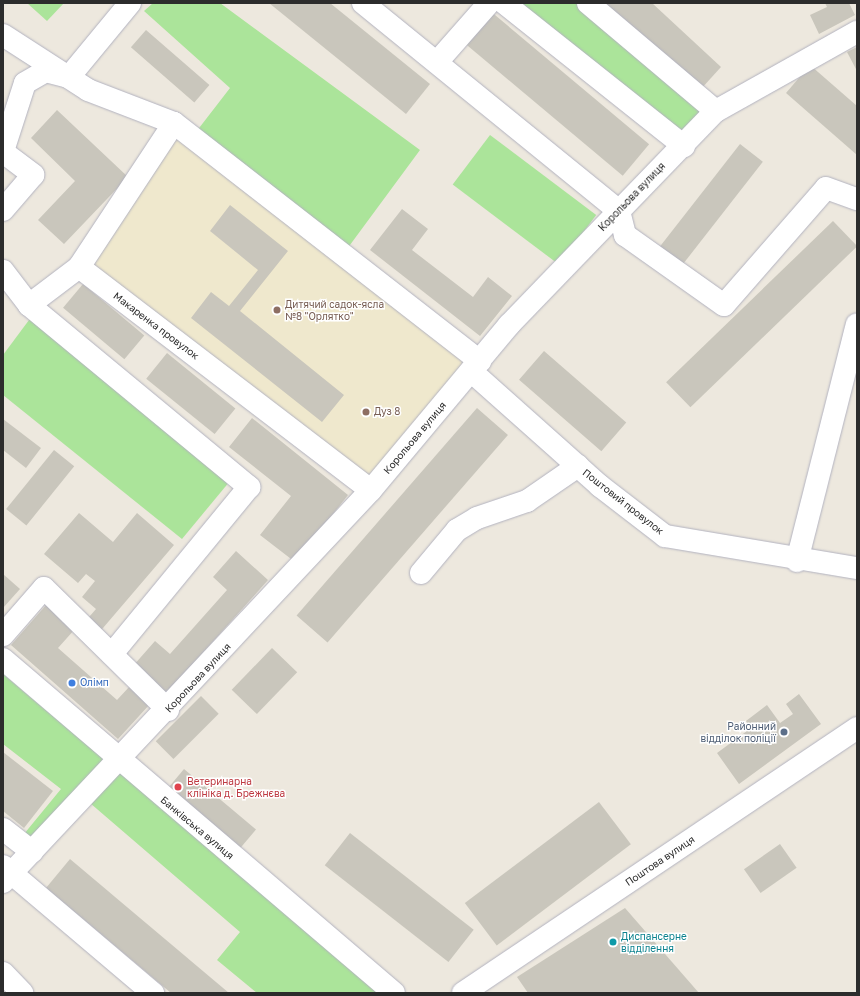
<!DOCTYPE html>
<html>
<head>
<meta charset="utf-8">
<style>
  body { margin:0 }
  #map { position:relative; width:860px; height:996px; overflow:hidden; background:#ede8de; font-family:"Golos Text",sans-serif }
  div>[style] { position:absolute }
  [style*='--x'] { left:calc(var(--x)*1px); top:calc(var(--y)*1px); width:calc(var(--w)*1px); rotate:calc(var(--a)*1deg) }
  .education>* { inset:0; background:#efe8cd; transform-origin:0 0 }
  .green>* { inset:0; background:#abe49a; transform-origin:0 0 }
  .building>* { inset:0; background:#c9c6bc; transform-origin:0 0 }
  .roads { filter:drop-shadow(0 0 1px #b2b2bf) drop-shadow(0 0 1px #b2b2bf) }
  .minor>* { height:22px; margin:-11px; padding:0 11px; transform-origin:11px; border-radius:11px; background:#fff }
  .dots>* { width:11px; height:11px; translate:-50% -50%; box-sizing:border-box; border:2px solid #fff; border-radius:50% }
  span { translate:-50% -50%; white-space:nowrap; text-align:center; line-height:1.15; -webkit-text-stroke:3px #fff; paint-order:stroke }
  .street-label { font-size:10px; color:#2c2c2c }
  .education-label { font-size:10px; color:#785e54 }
  .left { translate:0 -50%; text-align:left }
  .shop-label { font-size:10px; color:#366cbe }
  .service-label { font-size:10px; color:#4e5e75 }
  .right { translate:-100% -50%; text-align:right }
  .health-label { font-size:10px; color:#be3a42 }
  .culture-label { font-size:10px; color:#0d838f }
  .frame { position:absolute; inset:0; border:4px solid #2c2c2c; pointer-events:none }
</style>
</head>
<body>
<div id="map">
  <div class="education">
    <div style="left:175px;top:128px;width:372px;height:163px;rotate:38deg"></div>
  </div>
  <div class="green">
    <div style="clip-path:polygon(27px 3px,64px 3px,47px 21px)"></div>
    <div style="clip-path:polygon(153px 3px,220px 3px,420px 150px,347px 249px,196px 132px,230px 88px,144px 11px)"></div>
    <div style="clip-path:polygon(521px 3px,577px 3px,707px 112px,684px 139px)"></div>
    <div style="left:490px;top:135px;width:133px;height:62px;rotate:37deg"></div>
    <div style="clip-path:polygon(32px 316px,230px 481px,182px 539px,3px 395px,3px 355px)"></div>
    <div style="clip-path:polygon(3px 674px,106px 761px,33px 840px,24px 834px,61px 789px,3px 744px)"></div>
    <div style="clip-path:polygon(120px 770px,383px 993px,257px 993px,217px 960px,240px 932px,90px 803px)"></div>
  </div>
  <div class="building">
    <div style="clip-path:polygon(269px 3px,330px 3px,430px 84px,406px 114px)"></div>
    <div style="clip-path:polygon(605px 3px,652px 3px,721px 67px,701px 89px)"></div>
    <div style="clip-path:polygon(825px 3px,849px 3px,855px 15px,819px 34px,810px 15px,827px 7px)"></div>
    <div style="left:489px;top:10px;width:209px;height:41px;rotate:40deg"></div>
    <div style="left:146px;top:30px;width:84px;height:23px;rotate:41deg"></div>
    <div style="clip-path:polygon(857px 47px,857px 71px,847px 52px)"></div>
    <div style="clip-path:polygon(810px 65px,857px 106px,857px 155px,786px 93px)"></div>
    <div style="clip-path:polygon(57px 110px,128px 177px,64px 244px,38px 220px,75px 181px,31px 138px)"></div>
    <div style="left:740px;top:144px;width:29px;height:130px;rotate:38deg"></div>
    <div style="clip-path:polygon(230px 205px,288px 251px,240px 311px,344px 395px,322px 422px,191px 318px,211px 292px,229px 306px,258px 270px,210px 231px)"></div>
    <div style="clip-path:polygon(402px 209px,428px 229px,412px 250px,473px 297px,488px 277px,512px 296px,480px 336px,370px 250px)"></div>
    <div style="left:833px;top:221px;width:35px;height:232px;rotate:46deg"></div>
    <div style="left:83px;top:284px;width:80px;height:31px;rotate:40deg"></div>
    <div style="left:544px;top:351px;width:109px;height:38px;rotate:41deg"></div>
    <div style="left:167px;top:353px;width:88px;height:33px;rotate:39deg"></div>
    <div style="left:477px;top:408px;width:41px;height:275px;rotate:41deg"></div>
    <div style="clip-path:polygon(252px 418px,348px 495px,295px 562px,260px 535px,291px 496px,229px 447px)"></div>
    <div style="clip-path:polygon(3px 419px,41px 448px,26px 468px,3px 450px)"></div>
    <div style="left:54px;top:450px;width:26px;height:76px;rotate:39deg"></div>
    <div style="clip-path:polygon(79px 513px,113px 542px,137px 513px,174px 545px,97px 635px,83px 624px,96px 609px,82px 597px,95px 581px,86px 574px,78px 583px,44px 554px)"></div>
    <div style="clip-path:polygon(236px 551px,268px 580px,165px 695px,133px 666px,155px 641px,170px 654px,227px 590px,213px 577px)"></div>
    <div style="clip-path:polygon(3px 574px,20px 589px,3px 608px)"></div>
    <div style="clip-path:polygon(47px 604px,75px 629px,58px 648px,117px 700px,130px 686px,150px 704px,118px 739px,11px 645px)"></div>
    <div style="left:272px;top:648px;width:35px;height:58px;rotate:44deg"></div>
    <div style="clip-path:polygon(799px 694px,821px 724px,739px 784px,717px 753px,751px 728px,746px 721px,767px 705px,780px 723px,793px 714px,786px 704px)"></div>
    <div style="left:201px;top:696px;width:25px;height:64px;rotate:45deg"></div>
    <div style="clip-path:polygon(3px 752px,53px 791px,24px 828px,3px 811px)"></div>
    <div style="left:184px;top:769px;width:94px;height:25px;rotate:40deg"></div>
    <div style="left:599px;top:802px;width:53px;height:168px;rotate:53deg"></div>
    <div style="left:350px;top:833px;width:157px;height:41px;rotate:38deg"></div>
    <div style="left:780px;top:844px;width:29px;height:44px;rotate:55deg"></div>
    <div style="clip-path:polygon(70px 859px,229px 993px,171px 993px,46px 888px)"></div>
    <div style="clip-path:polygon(625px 908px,699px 993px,528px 993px,517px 977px)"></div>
  </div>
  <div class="roads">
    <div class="minor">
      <div style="--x:363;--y:3;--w:330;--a:39.1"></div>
      <div style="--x:619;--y:211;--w:25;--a:76"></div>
      <div style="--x:625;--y:235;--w:121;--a:35.3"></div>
      <div style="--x:724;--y:305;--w:155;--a:-48.9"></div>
      <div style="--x:826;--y:188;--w:33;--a:20"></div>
      <div style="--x:504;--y:3;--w:230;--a:38.5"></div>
      <div style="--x:588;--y:3;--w:167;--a:40.2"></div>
      <div style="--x:3;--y:35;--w:101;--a:32.9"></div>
      <div style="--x:88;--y:90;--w:92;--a:21"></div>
      <div style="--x:174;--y:123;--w:173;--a:123.4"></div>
      <div style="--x:79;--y:267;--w:367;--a:37.4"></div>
      <div style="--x:438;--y:61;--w:77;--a:-48.7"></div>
      <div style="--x:174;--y:123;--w:388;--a:37.9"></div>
      <div style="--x:3;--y:151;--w:71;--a:-72.1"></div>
      <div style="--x:25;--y:83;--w:24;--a:-30"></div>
      <div style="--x:46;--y:71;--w:24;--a:15"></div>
      <div style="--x:69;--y:77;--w:96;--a:-50.5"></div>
      <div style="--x:3;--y:152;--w:38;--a:37"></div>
      <div style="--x:33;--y:175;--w:46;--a:130.6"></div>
      <div style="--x:3;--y:271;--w:43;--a:52.6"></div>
      <div style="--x:29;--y:305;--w:286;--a:39.6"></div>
      <div style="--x:249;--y:487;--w:216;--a:129.4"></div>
      <div style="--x:29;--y:305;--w:63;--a:-37.2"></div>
      <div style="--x:471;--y:371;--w:173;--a:41.7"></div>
      <div style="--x:600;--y:486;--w:82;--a:37.6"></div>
      <div style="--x:665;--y:536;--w:195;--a:9.5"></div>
      <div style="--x:797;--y:561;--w:244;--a:-75.8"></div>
      <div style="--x:421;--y:573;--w:56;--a:-50.1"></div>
      <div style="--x:457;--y:530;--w:23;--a:-31"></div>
      <div style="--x:477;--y:518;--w:53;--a:-18.8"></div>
      <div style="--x:527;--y:501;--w:62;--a:-34.5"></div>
      <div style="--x:3;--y:635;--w:62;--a:-48.9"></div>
      <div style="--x:44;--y:588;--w:174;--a:44.5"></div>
      <div style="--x:3;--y:659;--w:514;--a:40.5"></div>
      <div style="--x:3;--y:829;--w:37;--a:38"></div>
      <div style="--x:3;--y:866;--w:197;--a:40.3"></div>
      <div style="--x:3;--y:882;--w:538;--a:-46.81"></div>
      <div style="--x:371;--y:490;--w:215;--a:-50.1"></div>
      <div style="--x:509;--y:325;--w:298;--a:-46"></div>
      <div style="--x:716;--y:111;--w:162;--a:-29.3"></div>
      <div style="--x:3;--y:973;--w:28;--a:46"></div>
      <div style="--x:463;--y:993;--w:475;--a:-33.9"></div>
    </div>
  </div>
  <div class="dots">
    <div style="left:277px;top:310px;background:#8d6e63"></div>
    <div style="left:366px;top:412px;background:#8d6e63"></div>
    <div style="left:72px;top:683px;background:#3f7fe0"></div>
    <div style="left:784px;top:732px;background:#5c6f8a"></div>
    <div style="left:178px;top:787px;background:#e0444e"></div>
    <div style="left:613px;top:942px;background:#0f9aa8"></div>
  </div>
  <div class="street-label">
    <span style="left:632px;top:197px;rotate:-46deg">Корольова вулиця</span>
    <span style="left:156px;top:326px;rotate:37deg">Макаренка провулок</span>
    <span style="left:415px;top:438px;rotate:-50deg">Корольова вулиця</span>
    <span style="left:623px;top:502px;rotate:38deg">Поштовий провулок</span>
    <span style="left:198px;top:678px;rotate:-47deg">Корольова вулиця</span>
    <span style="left:197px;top:828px;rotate:40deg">Банківська вулиця</span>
    <span style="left:660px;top:861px;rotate:-34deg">Поштова вулиця</span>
  </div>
  <div class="education-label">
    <span class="left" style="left:285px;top:310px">Дитячий садок-ясла<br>№8 "Орлятко"</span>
    <span class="left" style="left:374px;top:412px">Дуз 8</span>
  </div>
  <div class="shop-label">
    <span class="left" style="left:80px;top:683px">Олімп</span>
  </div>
  <div class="service-label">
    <span class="right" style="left:776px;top:732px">Районний<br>відділок поліції</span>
  </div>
  <div class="health-label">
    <span class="left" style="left:187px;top:787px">Ветеринарна<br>клініка д. Брежнєва</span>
  </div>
  <div class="culture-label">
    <span class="left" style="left:621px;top:942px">Диспансерне<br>відділення</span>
  </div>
  <div class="frame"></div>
</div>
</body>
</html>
